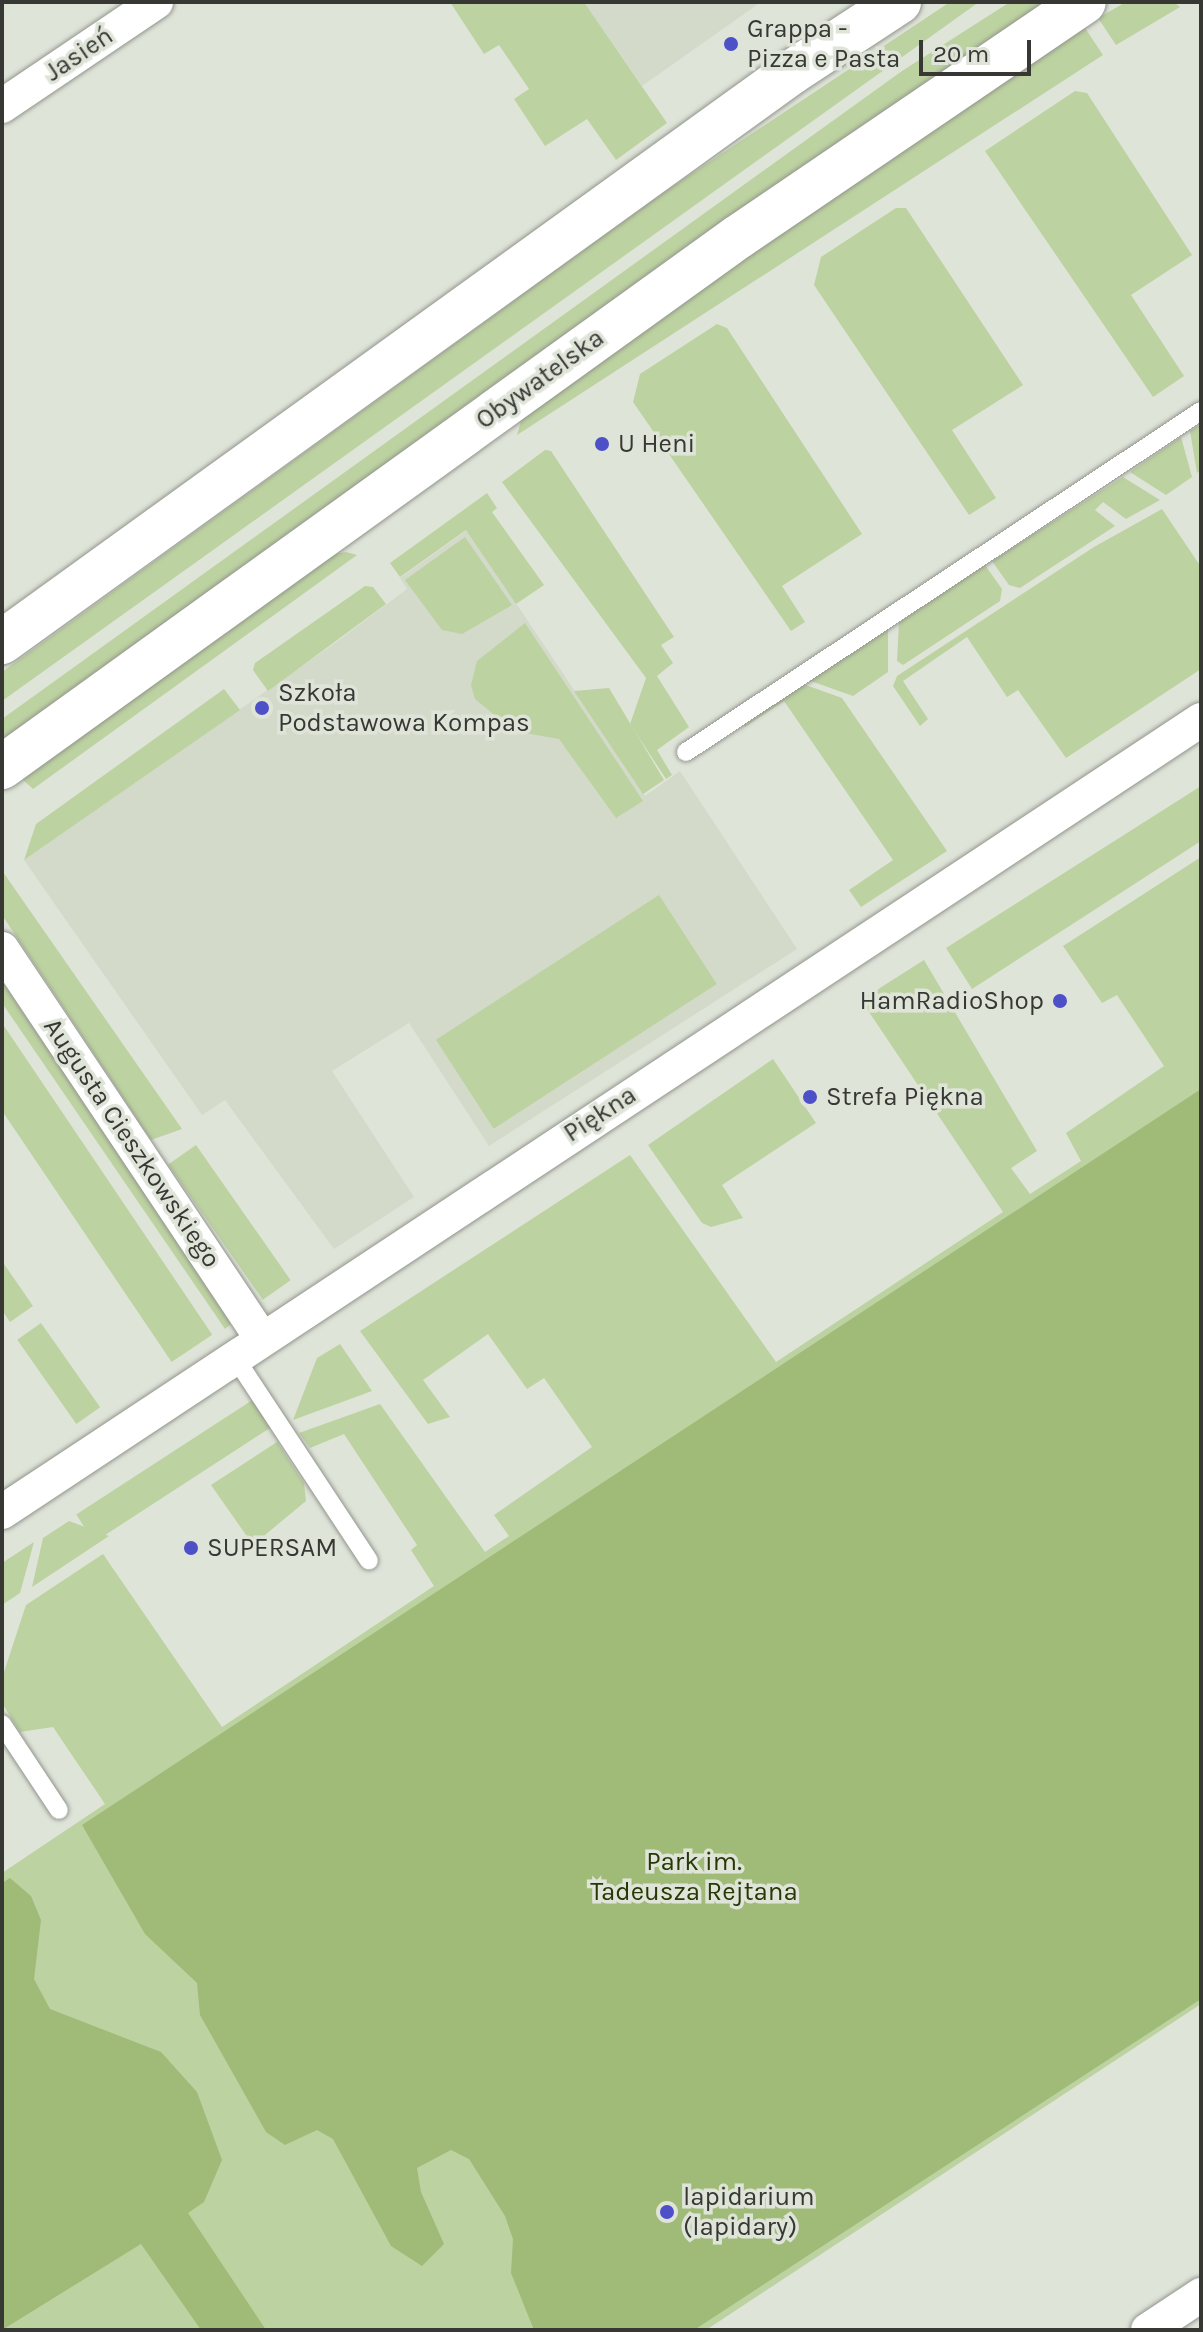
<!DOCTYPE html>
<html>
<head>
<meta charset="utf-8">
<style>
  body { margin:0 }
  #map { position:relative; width:1203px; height:2332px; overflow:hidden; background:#dfe4d9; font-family:Karla,sans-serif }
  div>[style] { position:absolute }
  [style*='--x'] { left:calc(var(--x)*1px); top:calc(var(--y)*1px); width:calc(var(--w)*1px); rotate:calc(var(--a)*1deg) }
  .built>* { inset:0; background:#d3dac9 }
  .green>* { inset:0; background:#bdd2a1; transform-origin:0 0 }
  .forest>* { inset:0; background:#9fbb77 }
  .roads { filter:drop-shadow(0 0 2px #91958c) drop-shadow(0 0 2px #91958c) }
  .lane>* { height:18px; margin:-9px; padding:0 9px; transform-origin:9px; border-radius:9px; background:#fff }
  .street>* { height:34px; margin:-17px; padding:0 17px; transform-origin:17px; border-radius:17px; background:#fff }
  .secondary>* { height:44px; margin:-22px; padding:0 22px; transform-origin:22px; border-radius:22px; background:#fff }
  .dots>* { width:22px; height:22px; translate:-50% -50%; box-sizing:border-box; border:4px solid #dfe4d9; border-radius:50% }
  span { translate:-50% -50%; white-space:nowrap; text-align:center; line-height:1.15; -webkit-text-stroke:7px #dfe4d9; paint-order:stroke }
  .poi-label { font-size:26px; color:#373834 }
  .left { translate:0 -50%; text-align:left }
  .right { translate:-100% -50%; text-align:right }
  .street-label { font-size:26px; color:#373834 }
  .park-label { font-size:26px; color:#273805 }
  .frame { position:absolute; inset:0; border:4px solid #373834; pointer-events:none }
  .scale { position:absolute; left:919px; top:40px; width:112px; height:36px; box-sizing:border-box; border:4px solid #373834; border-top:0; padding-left:10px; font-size:24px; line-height:28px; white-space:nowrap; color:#373834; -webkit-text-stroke:6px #dfe4d9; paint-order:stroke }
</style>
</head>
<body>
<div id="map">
  <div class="built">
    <div style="clip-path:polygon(584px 2px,761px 2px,642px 86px)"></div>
    <div style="clip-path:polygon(467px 530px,645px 796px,680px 771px,797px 949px,489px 1146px,409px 1023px,332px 1071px,414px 1197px,334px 1249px,225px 1100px,202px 1115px,24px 860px,335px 643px,407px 589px,400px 578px)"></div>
  </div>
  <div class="green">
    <div style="clip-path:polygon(450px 2px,584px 2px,667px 123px,616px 160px,587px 119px,545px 146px,514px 99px,529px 89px,499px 45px,484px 54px)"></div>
    <div style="clip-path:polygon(950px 2px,979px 2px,2px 701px,2px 672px,658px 196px)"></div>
    <div style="clip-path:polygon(1010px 2px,1049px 2px,685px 248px,2px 740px,2px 719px,902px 71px)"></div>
    <div style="clip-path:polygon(1126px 2px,1174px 2px,1180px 7px,1116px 45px,1098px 18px)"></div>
    <div style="clip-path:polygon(1085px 28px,1103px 55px,517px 435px,522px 417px,782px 226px)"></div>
    <div style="clip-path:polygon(1075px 91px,1087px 93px,1192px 255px,1131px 295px,1184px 376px,1153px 397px,985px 151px)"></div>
    <div style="clip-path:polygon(896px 208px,906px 208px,1023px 385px,952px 430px,996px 498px,969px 515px,814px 285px,821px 257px)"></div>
    <div style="clip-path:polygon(717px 324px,727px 328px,862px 534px,782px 586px,805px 622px,791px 631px,633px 402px,640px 374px)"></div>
    <div style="clip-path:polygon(1201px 424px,1201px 470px,1197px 473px,1190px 431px)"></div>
    <div style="clip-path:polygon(1181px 437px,1192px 477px,1166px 495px,1130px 472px)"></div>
    <div style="clip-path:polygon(545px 450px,551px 451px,674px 637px,661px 645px,673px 663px,657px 676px,689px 727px,657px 750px,672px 775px,666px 779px,630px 724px,646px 678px,502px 482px)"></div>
    <div style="clip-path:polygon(1123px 477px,1160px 500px,1126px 519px,1103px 502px,1095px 510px,1115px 526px,1020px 588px,1009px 585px,992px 561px)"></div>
    <div style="clip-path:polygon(487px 493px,497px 508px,492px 512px,544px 585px,516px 604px,466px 530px,400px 577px,390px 563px)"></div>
    <div style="clip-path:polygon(1162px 509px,1201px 567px,1201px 669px,1066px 758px,1018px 690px,1007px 697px,967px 637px,903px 681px,928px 719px,920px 726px,893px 686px,897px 676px,1094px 547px)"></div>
    <div style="clip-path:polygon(465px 537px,512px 605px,462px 634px,442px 630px,405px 580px)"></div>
    <div style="clip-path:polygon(346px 552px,357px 555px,33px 789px,20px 777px,334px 554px)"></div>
    <div style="clip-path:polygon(985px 565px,1002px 589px,1000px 601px,903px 665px,897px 661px,899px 622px)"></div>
    <div style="clip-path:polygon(365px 586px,373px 587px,386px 604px,268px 691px,253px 670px,255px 663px)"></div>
    <div style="clip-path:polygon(525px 623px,643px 801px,616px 818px,559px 739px,514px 731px,475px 699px,471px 685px,477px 661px)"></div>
    <div style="clip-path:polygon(888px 628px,888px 672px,853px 696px,808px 680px)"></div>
    <div style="clip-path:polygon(800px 683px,842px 698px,947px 851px,861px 907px,849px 890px,893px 860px,784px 701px,745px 727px,741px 722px)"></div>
    <div style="clip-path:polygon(609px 688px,664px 780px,643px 794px,574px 691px)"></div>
    <div style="clip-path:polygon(224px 689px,240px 710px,24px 860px,36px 824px)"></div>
    <div style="clip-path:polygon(1201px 786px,1201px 841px,972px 989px,946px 948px)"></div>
    <div style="clip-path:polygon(1201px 857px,1201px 2004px,706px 2330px,2px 2330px,2px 1873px,105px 1804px,53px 1727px,20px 1732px,2px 1703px,2px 1678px,26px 1605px,103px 1554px,222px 1727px,434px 1586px,411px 1550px,417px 1545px,344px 1434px,310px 1448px,299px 1433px,380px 1404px,485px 1552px,509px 1536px,494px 1515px,592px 1447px,544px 1378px,527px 1389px,488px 1334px,423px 1380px,450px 1417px,428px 1424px,360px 1331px,630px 1155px,776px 1362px,1003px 1212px,861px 1000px,924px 960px,1037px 1151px,1011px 1168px,1030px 1194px,1081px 1161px,1066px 1133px,1164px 1066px,1117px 995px,1102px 1003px,1063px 946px)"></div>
    <div style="clip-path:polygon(2px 871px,3px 872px,182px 1129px,151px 1140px,2px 915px)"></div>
    <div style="left:659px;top:895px;width:106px;height:266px;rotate:57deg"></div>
    <div style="clip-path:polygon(2px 981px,232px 1323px,225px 1329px,2px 1003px)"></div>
    <div style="left:2px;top:1023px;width:376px;height:49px;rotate:56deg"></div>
    <div style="clip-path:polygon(773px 1059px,816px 1123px,722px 1185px,743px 1218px,711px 1227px,702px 1223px,648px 1145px)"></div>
    <div style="left:196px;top:1145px;width:165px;height:34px;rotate:55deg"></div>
    <div style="clip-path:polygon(2px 1261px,33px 1306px,10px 1322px,2px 1310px)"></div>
    <div style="left:41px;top:1323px;width:103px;height:29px;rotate:55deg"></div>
    <div style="clip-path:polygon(340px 1344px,372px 1391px,293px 1420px,317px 1358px)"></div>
    <div style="left:254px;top:1399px;width:33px;height:212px;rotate:57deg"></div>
    <div style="clip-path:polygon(277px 1442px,304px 1483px,306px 1501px,253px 1545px,211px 1485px)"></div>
    <div style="clip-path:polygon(69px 1521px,109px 1536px,32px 1587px,43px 1538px)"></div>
    <div style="clip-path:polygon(34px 1542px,20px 1593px,2px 1605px,2px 1563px)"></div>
  </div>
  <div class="forest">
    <div style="clip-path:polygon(1201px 1089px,1201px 1999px,694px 2330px,534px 2330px,511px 2273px,513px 2239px,505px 2216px,469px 2159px,451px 2150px,417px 2168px,421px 2192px,444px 2244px,422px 2266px,391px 2246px,333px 2139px,317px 2130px,285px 2145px,266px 2132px,200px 2015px,197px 1983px,145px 1934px,82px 1825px)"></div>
    <div style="clip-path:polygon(10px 1878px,31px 1896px,41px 1920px,34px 1979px,50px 2009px,161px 2052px,197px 2092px,222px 2160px,204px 2202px,188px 2213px,266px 2330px,201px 2330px,141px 2244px,2px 2330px,2px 1883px)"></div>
  </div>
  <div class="roads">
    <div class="lane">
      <div style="--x:686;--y:752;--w:618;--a:-33.51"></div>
      <div style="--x:234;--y:1356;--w:245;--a:56.6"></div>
      <div style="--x:2;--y:1724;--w:103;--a:56.5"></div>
    </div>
    <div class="street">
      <div style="--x:2;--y:106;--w:186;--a:-34"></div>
      <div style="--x:2;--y:949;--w:467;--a:56.3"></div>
      <div style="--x:2;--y:1512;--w:1437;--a:-33.45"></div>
      <div style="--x:1148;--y:2330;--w:64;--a:-33.4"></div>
    </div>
    <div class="secondary">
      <div style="--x:2;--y:642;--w:974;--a:-35.81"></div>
      <div style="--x:792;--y:72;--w:128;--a:-33.2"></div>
      <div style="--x:2;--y:767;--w:907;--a:-35.76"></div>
      <div style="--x:738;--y:237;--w:418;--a:-34.2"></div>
    </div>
  </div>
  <div class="dots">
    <div style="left:731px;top:44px;background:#4d50c6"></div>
    <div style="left:602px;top:444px;background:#4d50c6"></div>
    <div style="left:262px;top:708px;background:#4d50c6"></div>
    <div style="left:1060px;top:1001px;background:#4d50c6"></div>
    <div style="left:810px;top:1097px;background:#4d50c6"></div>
    <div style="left:191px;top:1548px;background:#4d50c6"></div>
    <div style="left:667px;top:2212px;background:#4d50c6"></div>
  </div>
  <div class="poi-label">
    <span class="left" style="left:747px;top:44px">Grappa -<br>Pizza e Pasta</span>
    <span class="left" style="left:618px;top:444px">U Heni</span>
    <span class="left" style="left:278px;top:708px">Szkoła<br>Podstawowa Kompas</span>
    <span class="right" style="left:1044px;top:1001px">HamRadioShop</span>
    <span class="left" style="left:826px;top:1097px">Strefa Piękna</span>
    <span class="left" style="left:207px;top:1548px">SUPERSAM</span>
    <span class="left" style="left:683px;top:2212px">lapidarium<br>(lapidary)</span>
  </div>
  <div class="street-label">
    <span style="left:79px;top:54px;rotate:-34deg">Jasień</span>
    <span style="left:540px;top:379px;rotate:-36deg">Obywatelska</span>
    <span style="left:600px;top:1114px;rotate:-33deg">Piękna</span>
    <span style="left:132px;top:1143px;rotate:56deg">Augusta Cieszkowskiego</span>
  </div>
  <div class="park-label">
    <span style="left:694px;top:1877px">Park im.<br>Tadeusza Rejtana</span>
  </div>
  <div class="frame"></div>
  <div class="scale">20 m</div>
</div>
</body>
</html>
